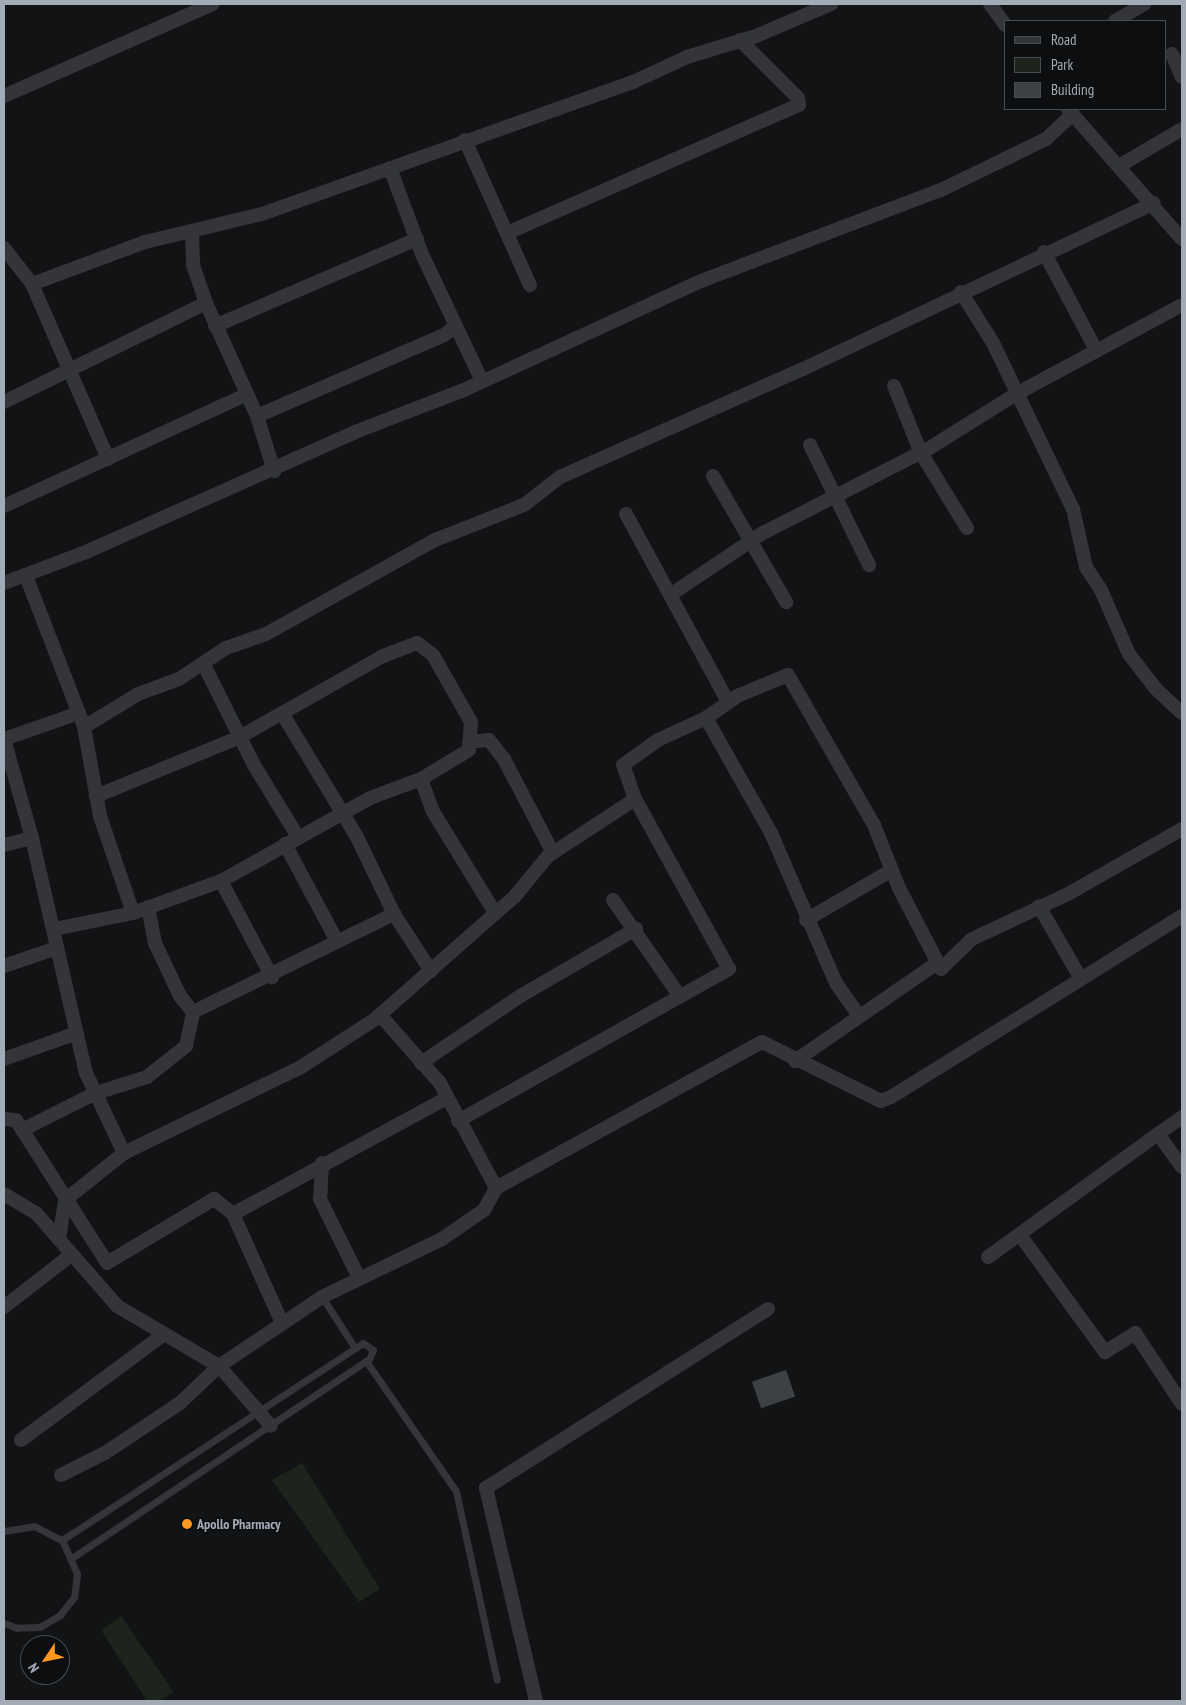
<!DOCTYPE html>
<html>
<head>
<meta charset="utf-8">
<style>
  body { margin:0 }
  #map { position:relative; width:1186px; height:1705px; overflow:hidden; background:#121314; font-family:"PT Sans Narrow",sans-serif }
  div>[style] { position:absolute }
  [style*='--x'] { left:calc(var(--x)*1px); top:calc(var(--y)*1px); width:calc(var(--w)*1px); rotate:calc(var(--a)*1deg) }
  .green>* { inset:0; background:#1c241c }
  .building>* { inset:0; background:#3e4144; transform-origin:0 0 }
  .lane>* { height:7px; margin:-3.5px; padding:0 3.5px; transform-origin:3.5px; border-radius:3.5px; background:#33353a }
  .street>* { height:14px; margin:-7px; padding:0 7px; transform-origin:7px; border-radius:7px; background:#33353a }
  .dots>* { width:14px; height:14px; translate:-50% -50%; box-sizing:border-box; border:2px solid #0d0e0f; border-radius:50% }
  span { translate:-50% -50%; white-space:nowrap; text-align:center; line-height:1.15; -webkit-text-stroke:4px #0d0e0f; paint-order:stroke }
  .poi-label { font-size:14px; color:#a3abb6; font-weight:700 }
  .left { translate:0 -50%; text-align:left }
  .frame { position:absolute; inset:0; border:5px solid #a3abb6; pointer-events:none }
  .legend { position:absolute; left:1004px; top:20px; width:162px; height:90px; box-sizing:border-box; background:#0d0e0f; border:1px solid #494d52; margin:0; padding:6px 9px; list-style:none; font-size:15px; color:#a3abb6 }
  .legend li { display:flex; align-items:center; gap:10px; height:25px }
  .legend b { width:25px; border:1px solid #494d52 }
  .north { position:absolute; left:20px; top:1635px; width:50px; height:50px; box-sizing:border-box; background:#0d0e0f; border:1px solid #494d52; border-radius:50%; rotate:236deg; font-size:14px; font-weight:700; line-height:20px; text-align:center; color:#a3abb6 }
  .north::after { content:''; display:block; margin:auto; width:18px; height:22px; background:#ff9820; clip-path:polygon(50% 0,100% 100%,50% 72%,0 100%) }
</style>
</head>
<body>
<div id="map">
  <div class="green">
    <div style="clip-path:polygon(302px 1463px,380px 1589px,359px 1602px,272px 1480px)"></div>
    <div style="clip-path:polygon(121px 1616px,174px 1692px,158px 1701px,147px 1701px,101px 1630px)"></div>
  </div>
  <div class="building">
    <div style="left:786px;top:1370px;width:28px;height:36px;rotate:71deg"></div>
  </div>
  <div class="lane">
    <div style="--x:322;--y:1297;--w:61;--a:57.1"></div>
    <div style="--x:366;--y:1361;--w:158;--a:55.3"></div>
    <div style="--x:456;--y:1491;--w:193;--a:77.8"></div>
    <div style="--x:4;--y:1531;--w:30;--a:-9"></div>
    <div style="--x:34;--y:1526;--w:31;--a:27"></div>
    <div style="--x:62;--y:1540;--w:37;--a:66"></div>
    <div style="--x:77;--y:1574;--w:23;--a:97"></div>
    <div style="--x:74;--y:1597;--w:23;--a:128"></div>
    <div style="--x:60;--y:1615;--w:23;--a:149"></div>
    <div style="--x:40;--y:1627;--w:23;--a:178"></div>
    <div style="--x:17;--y:1628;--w:14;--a:-159"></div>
    <div style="--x:62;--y:1540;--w:360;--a:-33.2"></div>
    <div style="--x:363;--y:1343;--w:12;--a:35"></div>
    <div style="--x:373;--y:1350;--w:10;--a:114"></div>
    <div style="--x:369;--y:1359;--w:358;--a:146.2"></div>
  </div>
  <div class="street">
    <div style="--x:990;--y:4;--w:26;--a:54"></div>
    <div style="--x:1115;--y:21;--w:34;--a:-30"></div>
    <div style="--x:1172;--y:54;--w:25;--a:67"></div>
    <div style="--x:4;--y:96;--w:228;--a:-23.8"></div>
    <div style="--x:1068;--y:109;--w:173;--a:48.8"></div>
    <div style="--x:465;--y:140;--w:159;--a:65.9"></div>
    <div style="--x:1119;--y:166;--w:73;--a:-30.4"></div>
    <div style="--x:390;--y:168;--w:90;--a:69.7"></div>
    <div style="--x:421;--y:252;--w:143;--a:64.7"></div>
    <div style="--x:192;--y:233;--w:32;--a:88"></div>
    <div style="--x:193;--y:265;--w:40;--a:71.1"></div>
    <div style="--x:507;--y:233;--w:319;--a:-23.7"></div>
    <div style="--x:799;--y:105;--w:7;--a:-98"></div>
    <div style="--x:798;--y:98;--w:82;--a:-135"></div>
    <div style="--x:4;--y:248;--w:46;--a:52.1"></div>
    <div style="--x:32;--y:284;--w:121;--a:-20.4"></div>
    <div style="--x:145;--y:242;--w:120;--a:-13.5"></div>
    <div style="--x:262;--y:214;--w:394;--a:-19.6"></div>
    <div style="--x:633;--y:82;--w:60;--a:-24.8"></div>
    <div style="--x:687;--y:57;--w:72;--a:-16.9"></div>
    <div style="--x:756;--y:36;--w:82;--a:-23.1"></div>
    <div style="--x:1044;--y:252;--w:111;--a:62"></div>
    <div style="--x:32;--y:284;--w:191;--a:66.5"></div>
    <div style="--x:961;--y:292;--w:60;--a:57.9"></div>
    <div style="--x:993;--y:343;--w:184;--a:64.3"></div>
    <div style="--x:1073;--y:509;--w:59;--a:77.4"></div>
    <div style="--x:1086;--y:567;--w:27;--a:57"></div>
    <div style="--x:1101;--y:590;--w:70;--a:66.4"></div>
    <div style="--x:1129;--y:654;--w:44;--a:52.4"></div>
    <div style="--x:1156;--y:689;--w:35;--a:43"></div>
    <div style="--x:215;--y:326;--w:220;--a:-23.3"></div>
    <div style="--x:894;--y:386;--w:72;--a:68.1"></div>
    <div style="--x:921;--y:453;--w:88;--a:58.5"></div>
    <div style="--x:4;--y:402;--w:225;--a:-26.1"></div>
    <div style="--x:206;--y:303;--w:124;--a:65.7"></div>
    <div style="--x:257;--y:416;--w:58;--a:72.8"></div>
    <div style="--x:257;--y:416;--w:204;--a:-23.4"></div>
    <div style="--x:444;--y:335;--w:15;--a:-37"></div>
    <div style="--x:810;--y:445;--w:134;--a:63.8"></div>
    <div style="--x:713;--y:476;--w:146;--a:59.9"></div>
    <div style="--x:4;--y:506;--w:268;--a:-24.7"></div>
    <div style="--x:626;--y:514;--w:214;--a:61.5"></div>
    <div style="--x:26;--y:576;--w:147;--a:68.9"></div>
    <div style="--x:4;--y:583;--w:88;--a:-20.7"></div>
    <div style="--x:86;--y:552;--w:295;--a:-24"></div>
    <div style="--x:355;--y:432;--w:117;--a:-21.1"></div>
    <div style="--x:464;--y:390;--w:261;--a:-24.7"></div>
    <div style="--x:701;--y:281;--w:257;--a:-20.8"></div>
    <div style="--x:941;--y:190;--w:117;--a:-25.9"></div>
    <div style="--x:1046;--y:139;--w:37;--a:-43"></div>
    <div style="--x:673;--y:593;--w:106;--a:-33.8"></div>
    <div style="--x:761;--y:534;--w:187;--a:-27"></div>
    <div style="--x:928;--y:449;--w:104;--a:-32"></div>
    <div style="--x:1016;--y:394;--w:188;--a:-28.2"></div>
    <div style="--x:203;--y:663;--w:114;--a:63.4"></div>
    <div style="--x:254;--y:765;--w:84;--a:58.6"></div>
    <div style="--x:706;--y:718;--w:132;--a:60.5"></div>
    <div style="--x:771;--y:833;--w:163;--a:66.6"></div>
    <div style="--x:836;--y:983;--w:38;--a:55"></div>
    <div style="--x:84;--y:727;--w:90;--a:79.8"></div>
    <div style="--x:100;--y:816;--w:102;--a:71.2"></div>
    <div style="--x:4;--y:739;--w:79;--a:-19.1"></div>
    <div style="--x:79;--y:713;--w:15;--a:70"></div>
    <div style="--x:84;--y:727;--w:63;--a:-31.4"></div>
    <div style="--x:138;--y:694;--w:44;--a:-20.1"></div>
    <div style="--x:179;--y:679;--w:56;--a:-33.4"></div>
    <div style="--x:226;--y:648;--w:42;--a:-19.3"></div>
    <div style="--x:266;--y:634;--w:193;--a:-29.1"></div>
    <div style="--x:435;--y:540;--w:96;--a:-21.5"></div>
    <div style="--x:524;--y:505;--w:46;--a:-37.9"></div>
    <div style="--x:560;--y:477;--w:266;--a:-24"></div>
    <div style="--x:803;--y:369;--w:388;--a:-25.3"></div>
    <div style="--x:4;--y:739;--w:103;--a:74.2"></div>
    <div style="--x:469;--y:742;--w:20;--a:-6"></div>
    <div style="--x:489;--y:740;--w:24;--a:52"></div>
    <div style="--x:504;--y:759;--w:106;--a:62.5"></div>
    <div style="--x:421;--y:779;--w:33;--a:70"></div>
    <div style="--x:432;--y:810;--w:121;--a:58.5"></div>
    <div style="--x:285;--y:844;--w:110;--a:61.8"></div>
    <div style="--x:4;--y:845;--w:29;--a:-14"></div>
    <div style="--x:32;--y:838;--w:241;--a:77.1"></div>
    <div style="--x:86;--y:1073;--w:89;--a:64.6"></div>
    <div style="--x:221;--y:881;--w:109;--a:62"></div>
    <div style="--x:613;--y:900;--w:116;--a:55.2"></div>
    <div style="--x:148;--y:907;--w:37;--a:79"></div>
    <div style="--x:155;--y:943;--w:59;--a:64.7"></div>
    <div style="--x:180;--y:996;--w:21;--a:51"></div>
    <div style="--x:193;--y:1012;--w:224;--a:-26"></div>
    <div style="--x:394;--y:914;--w:85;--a:-115.7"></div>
    <div style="--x:357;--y:837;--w:145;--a:-121.2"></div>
    <div style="--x:394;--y:914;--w:68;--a:57"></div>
    <div style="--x:806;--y:920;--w:99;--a:-30.2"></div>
    <div style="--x:54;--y:929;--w:81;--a:-11.4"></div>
    <div style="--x:133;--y:913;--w:94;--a:-20"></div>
    <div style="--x:221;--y:881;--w:171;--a:-29.1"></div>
    <div style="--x:370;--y:798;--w:54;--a:-20.4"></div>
    <div style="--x:421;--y:779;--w:56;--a:-31.1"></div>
    <div style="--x:469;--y:750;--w:28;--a:-86"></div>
    <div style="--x:471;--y:722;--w:77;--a:-119.6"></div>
    <div style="--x:433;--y:655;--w:20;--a:-143"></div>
    <div style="--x:417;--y:643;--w:36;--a:159"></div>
    <div style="--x:383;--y:656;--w:164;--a:150.5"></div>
    <div style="--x:240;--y:737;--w:156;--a:157.7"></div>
    <div style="--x:4;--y:966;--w:56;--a:-18.8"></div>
    <div style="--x:1081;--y:979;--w:119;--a:-32"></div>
    <div style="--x:4;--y:1059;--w:77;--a:-19.6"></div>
    <div style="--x:795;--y:1061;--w:173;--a:-34.6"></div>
    <div style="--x:421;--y:1063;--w:122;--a:-34"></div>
    <div style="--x:522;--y:995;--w:132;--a:-30.1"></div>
    <div style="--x:4;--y:1119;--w:12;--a:5"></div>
    <div style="--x:16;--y:1120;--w:169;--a:57.5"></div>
    <div style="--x:107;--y:1263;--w:125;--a:-30.9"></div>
    <div style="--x:214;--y:1199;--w:24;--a:38"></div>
    <div style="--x:233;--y:1214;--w:120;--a:65.8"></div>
    <div style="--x:458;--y:1121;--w:311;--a:-29.3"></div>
    <div style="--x:729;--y:969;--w:194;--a:-118.9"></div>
    <div style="--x:22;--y:1130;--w:83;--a:-26.6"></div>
    <div style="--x:96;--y:1093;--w:53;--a:-17.4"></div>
    <div style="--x:147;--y:1077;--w:50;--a:-38.5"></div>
    <div style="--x:186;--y:1046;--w:35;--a:-78"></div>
    <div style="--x:1158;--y:1134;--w:29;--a:-35"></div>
    <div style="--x:322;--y:1163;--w:36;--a:93"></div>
    <div style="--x:320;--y:1199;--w:88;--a:63.7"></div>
    <div style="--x:496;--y:1188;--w:303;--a:-28.8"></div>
    <div style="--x:762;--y:1042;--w:133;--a:26.4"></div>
    <div style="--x:881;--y:1101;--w:11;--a:-22"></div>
    <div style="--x:891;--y:1097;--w:224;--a:-31.8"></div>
    <div style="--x:1081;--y:979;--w:84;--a:-119.9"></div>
    <div style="--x:4;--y:1194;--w:37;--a:31"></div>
    <div style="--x:36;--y:1213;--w:123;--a:48.9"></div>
    <div style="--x:117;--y:1306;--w:118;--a:30.5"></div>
    <div style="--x:219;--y:1366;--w:79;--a:49.1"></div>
    <div style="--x:233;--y:1214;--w:243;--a:-28.5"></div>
    <div style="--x:1020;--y:1235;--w:145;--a:54"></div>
    <div style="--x:1105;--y:1352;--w:36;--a:-32"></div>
    <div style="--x:1135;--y:1333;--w:85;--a:56.5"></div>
    <div style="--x:59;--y:1239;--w:39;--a:-81"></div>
    <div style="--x:65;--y:1200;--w:75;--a:-38.5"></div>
    <div style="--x:124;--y:1153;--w:197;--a:-25.9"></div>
    <div style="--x:301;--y:1067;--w:87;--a:-32.8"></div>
    <div style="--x:374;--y:1020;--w:188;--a:-41.3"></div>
    <div style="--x:515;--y:896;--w:52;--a:-50.5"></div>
    <div style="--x:548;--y:856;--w:104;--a:-33.2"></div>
    <div style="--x:635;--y:799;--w:36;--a:-109"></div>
    <div style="--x:623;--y:765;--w:43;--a:-35.5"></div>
    <div style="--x:658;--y:740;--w:53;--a:-24.6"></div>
    <div style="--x:706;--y:718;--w:38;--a:-35"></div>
    <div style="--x:737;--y:696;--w:55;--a:-22.4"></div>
    <div style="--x:788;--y:675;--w:173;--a:60.2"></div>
    <div style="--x:874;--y:825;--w:68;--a:68.4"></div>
    <div style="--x:899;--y:888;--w:91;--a:62.6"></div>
    <div style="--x:941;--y:969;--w:43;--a:-44.1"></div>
    <div style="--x:972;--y:939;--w:106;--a:-25.1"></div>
    <div style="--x:1068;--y:894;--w:131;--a:-29.7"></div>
    <div style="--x:988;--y:1257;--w:210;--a:-35.9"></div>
    <div style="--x:1158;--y:1134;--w:41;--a:54"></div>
    <div style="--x:4;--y:1307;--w:85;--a:-37.8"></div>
    <div style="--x:21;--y:1440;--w:177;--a:-36.5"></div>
    <div style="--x:61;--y:1475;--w:49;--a:-26.6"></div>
    <div style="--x:105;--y:1453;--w:90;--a:-33.7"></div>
    <div style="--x:180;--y:1403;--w:54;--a:-43.5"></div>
    <div style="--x:219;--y:1366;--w:124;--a:-33.8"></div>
    <div style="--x:322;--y:1297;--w:133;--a:-25.8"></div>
    <div style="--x:442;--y:1239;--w:51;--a:-34.6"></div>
    <div style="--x:484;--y:1210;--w:25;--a:-61"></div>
    <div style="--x:496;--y:1188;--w:119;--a:-118.1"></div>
    <div style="--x:440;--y:1083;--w:91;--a:-131.4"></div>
    <div style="--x:536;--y:1701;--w:219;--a:-103.2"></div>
    <div style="--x:486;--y:1488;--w:334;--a:-32.4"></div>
  </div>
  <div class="dots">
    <div style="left:187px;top:1524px;background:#ff9820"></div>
  </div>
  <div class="poi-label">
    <span class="left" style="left:197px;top:1524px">Apollo Pharmacy</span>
  </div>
  <div class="frame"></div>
  <ul class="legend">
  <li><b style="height:6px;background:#33353a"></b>Road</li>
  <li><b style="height:14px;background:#1c241c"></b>Park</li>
  <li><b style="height:14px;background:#3e4144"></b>Building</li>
  </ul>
  <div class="north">N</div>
</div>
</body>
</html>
